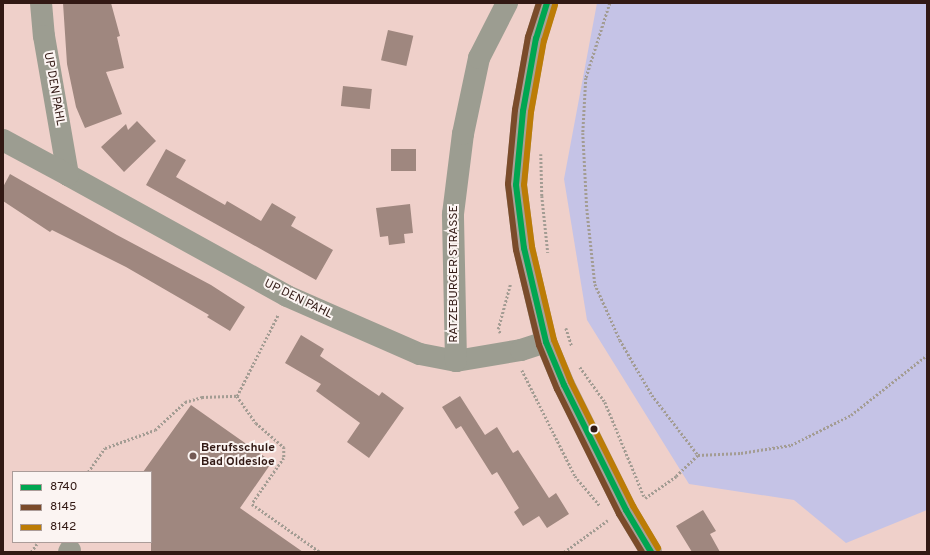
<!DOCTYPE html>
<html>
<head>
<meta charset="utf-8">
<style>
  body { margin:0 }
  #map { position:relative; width:930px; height:555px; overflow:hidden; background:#efd0ca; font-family:Overpass,sans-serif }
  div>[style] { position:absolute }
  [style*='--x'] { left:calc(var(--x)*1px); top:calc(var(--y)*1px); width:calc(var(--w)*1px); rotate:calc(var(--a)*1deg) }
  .green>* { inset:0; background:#c5c3e6 }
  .building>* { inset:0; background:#9f877f; transform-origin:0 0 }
  .path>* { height:2.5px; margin-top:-1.25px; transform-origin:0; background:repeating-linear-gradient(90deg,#a39c93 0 2px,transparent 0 4px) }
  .minor>* { height:22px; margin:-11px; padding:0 11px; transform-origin:11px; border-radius:11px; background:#9c9d91 }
  .major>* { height:22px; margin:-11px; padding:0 11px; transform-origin:11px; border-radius:11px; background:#a9a097 }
  .bus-1>* { height:6px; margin:-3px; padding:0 3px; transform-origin:3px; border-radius:3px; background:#00a651 }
  .bus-2>* { height:6px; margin:-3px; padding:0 3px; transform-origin:3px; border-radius:3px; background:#7a4b2a }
  .bus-3>* { height:6px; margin:-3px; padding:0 3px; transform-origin:3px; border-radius:3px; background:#bc7c06 }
  .dots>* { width:11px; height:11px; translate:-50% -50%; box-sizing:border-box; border:2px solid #fbf4f2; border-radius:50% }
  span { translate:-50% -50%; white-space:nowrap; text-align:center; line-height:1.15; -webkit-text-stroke:4px #fbf4f2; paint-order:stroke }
  .street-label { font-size:12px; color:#321914 }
  .poi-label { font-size:12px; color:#321914; font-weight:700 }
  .left { translate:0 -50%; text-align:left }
  .frame { position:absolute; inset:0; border:4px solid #321914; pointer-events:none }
  .legend { position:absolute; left:12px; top:471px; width:140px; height:72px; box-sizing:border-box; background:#fbf4f2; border:1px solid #ab9c99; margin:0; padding:5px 7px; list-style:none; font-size:12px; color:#321914 }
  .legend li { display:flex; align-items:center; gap:8px; height:20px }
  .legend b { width:20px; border:1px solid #ab9c99 }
</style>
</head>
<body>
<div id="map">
  <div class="green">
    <div style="clip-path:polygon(597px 3px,927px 3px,927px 510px,846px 543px,794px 500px,689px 484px,587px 320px,564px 179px)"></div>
  </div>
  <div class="building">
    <div style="clip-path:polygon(63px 3px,111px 3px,120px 36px,117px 37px,124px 68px,106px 72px,122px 114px,85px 128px,76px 107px,67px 64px)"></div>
    <div style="left:388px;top:30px;width:26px;height:31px;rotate:13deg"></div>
    <div style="left:343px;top:86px;width:29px;height:20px;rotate:6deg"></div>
    <div style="clip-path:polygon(137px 121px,156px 141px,124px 172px,101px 147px,126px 124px,128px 130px)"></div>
    <div style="clip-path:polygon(166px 149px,186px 160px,176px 177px,225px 205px,227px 201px,261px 221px,272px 203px,296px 217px,291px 226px,333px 250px,316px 280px,146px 185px)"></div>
    <div style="left:391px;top:149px;width:25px;height:22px"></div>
    <div style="clip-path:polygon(10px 174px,117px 235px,211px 285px,245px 307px,230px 331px,207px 317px,209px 315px,126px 267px,52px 230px,50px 232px,3px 201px,3px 187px)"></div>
    <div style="clip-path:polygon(410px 204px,413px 233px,404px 234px,405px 243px,389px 245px,388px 236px,380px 237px,376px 208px)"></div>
    <div style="clip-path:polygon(301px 335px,324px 349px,320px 356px,379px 396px,382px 392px,404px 408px,369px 458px,347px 442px,360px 423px,316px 391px,321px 384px,285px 363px)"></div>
    <div style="clip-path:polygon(460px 396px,485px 435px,497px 427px,513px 453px,518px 450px,549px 498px,556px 493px,569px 514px,547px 528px,539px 516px,523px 526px,514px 512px,519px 508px,497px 472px,492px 475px,461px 426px,456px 429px,442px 407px)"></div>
    <div style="clip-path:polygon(191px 405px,272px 462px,240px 508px,303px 552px,151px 552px,151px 472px,143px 472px)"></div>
    <div style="clip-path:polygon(703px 510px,716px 531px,710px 534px,720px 552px,692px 552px,676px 526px)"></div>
  </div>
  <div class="path">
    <div style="--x:610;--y:3;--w:79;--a:107.7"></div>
    <div style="--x:586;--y:78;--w:55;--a:93.1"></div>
    <div style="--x:583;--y:133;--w:76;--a:87"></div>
    <div style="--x:587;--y:209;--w:75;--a:83.9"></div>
    <div style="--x:595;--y:284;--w:61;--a:65.9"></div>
    <div style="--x:620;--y:340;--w:64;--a:59.8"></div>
    <div style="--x:652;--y:395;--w:76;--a:52.5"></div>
    <div style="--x:541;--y:154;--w:42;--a:88.6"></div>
    <div style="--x:542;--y:196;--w:57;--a:84"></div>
    <div style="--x:566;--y:328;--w:19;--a:72"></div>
    <div style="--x:500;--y:333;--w:4;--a:-117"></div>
    <div style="--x:498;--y:329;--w:46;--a:-74.7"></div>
    <div style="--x:580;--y:367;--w:43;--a:54.5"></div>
    <div style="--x:605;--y:402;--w:102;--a:67.5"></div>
    <div style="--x:522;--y:370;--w:119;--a:63.4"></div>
    <div style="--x:575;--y:476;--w:39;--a:50"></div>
    <div style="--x:237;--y:396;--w:33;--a:55"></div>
    <div style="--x:256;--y:423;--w:37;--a:41"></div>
    <div style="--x:284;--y:447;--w:11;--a:90"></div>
    <div style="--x:284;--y:458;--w:56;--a:124.8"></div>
    <div style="--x:252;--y:504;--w:83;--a:35.2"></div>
    <div style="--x:88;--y:472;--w:29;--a:-55"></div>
    <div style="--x:105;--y:448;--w:53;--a:-19.8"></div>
    <div style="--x:155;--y:430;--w:41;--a:-43"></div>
    <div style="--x:185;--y:402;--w:18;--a:-16"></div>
    <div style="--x:202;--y:397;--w:35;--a:-2"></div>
    <div style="--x:237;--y:396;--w:91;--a:-63.2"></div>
    <div style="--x:645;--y:498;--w:38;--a:-35"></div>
    <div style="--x:676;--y:476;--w:30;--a:-44"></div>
    <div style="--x:698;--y:455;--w:43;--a:-2.7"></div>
    <div style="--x:741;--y:453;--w:51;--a:-9.1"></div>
    <div style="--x:791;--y:445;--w:67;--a:-26.6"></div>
    <div style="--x:851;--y:415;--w:97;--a:-38.3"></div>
    <div style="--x:31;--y:552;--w:12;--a:-55"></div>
    <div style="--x:564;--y:552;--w:54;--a:-36"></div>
  </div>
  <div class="minor">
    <div style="--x:41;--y:3;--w:33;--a:85"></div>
    <div style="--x:44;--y:36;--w:141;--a:80.2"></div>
    <div style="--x:68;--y:175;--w:250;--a:28.9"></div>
    <div style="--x:287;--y:296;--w:145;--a:23.6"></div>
    <div style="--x:420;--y:354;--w:37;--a:11"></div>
    <div style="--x:456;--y:361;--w:66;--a:-9.6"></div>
    <div style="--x:521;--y:350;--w:26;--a:-18"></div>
    <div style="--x:3;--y:140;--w:74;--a:28.3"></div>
    <div style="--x:456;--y:361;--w:147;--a:-91.2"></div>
    <div style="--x:453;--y:214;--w:81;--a:-82.9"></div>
    <div style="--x:463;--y:134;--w:78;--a:-78.1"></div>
    <div style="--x:479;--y:58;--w:62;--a:-63"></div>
    <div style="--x:69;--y:552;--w:2;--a:-63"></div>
  </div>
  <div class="major">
    <div style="--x:547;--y:3;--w:37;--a:107"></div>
    <div style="--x:536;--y:38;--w:74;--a:100.1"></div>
    <div style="--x:523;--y:111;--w:74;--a:95.4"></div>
    <div style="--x:516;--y:185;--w:64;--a:82.8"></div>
    <div style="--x:524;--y:248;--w:97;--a:76.8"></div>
    <div style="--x:546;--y:342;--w:47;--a:67.3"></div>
    <div style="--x:564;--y:385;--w:140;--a:63.6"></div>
    <div style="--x:626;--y:510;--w:49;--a:59.2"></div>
  </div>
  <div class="bus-1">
    <div style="--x:547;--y:3;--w:37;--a:107"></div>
    <div style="--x:536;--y:38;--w:74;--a:100.1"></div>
    <div style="--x:523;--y:111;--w:74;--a:95.4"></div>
    <div style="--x:516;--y:185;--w:64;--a:82.8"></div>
    <div style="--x:524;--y:248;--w:97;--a:76.8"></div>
    <div style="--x:546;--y:342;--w:47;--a:67.3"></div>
    <div style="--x:564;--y:385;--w:140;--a:63.6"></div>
    <div style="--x:626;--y:510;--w:49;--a:59.2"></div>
  </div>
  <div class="bus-2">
    <div style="--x:539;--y:3;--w:36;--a:108"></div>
    <div style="--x:528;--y:37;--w:74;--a:100.1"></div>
    <div style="--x:515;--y:110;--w:74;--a:95.4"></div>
    <div style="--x:508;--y:184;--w:66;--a:83.1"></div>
    <div style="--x:516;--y:250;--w:98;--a:76.4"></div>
    <div style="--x:539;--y:345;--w:48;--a:67.8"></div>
    <div style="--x:557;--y:389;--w:140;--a:63.6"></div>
    <div style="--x:619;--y:514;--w:44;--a:58.8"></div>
  </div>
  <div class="bus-3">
    <div style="--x:555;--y:5;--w:37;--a:107"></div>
    <div style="--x:544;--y:40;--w:73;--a:100.2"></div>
    <div style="--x:531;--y:112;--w:73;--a:95.5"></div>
    <div style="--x:524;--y:185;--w:63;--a:82.6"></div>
    <div style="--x:532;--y:247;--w:96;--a:76.7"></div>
    <div style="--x:554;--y:340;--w:45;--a:68"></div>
    <div style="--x:571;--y:382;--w:139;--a:63.4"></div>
    <div style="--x:633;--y:506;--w:49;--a:59.2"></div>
  </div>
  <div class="dots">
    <div style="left:594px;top:429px;background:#321914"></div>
    <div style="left:193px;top:456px;background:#745954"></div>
  </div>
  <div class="street-label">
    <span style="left:53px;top:89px;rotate:80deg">UP DEN PAHL</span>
    <span style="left:455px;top:274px;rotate:-90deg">RATZEBURGER STRASSE</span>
    <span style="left:298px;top:300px;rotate:26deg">UP DEN PAHL</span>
  </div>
  <div class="poi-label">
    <span class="left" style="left:201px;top:456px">Berufsschule<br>Bad Oldesloe</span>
  </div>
  <div class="frame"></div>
  <ul class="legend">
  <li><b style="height:5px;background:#00a651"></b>8740</li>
  <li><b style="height:5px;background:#7a4b2a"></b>8145</li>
  <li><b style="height:5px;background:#bc7c06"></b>8142</li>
  </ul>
</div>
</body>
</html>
